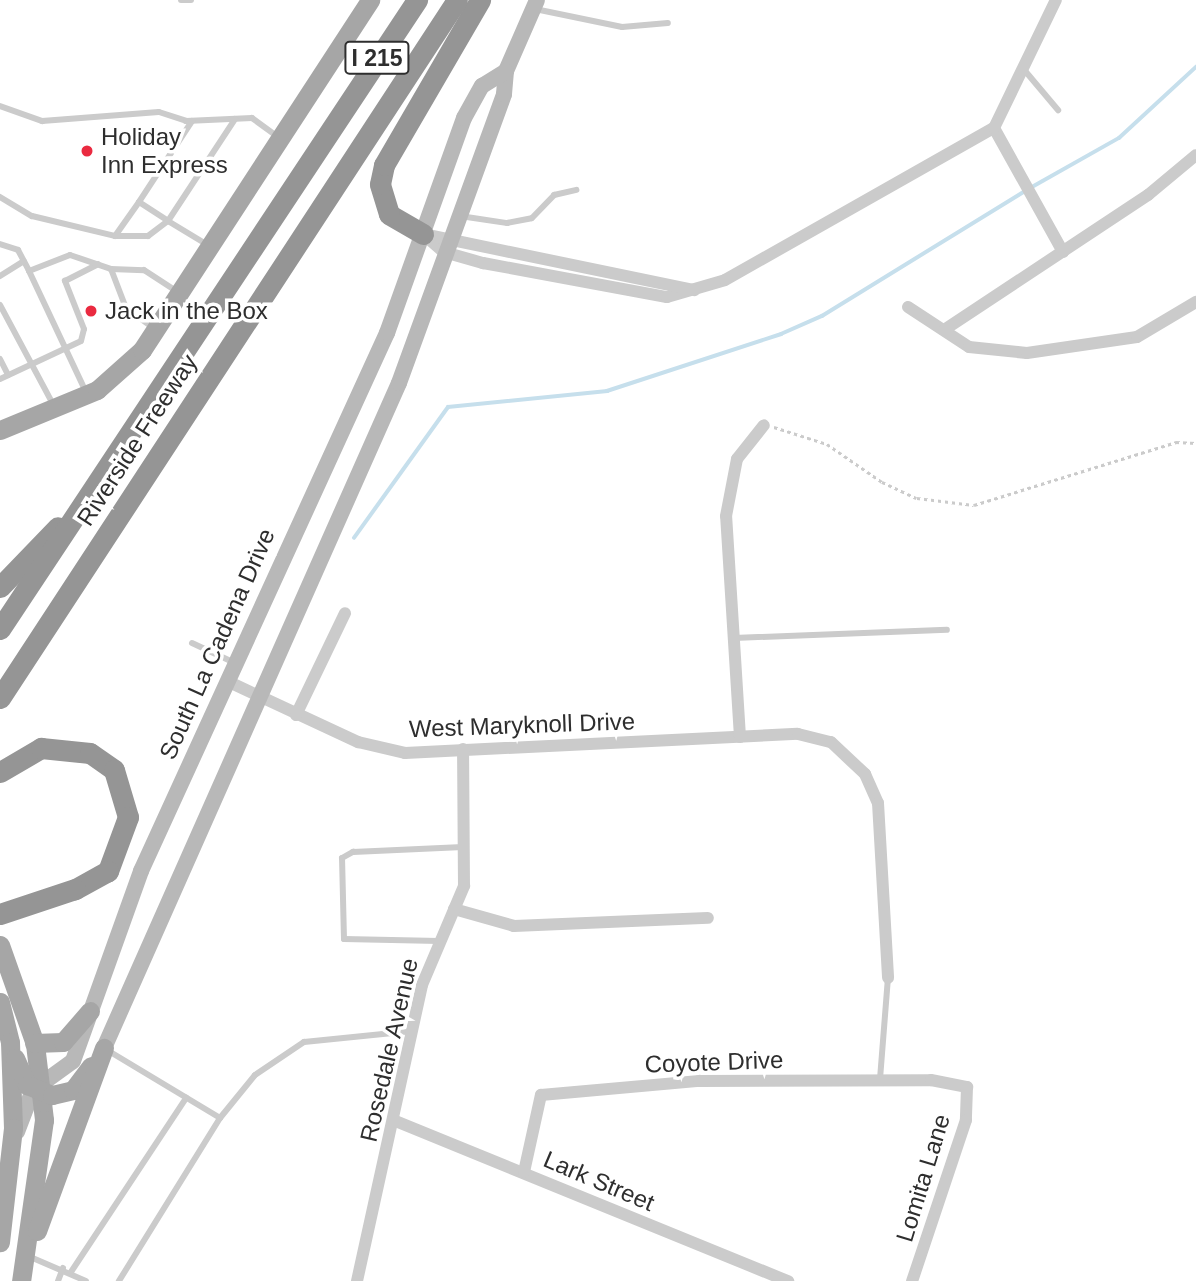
<!DOCTYPE html>
<html>
<head>
<meta charset="utf-8">
<style>
  body { margin:0 }
  #map { position:relative; width:1196px; height:1281px; overflow:hidden; background:#fff; font-family:Helvetica,sans-serif }
  div>[style] { position:absolute }
  [style*='--x'] { left:calc(var(--x)*1px); top:calc(var(--y)*1px); width:calc(var(--w)*1px); rotate:calc(var(--a)*1deg) }
  .stream>* { height:3.5px; margin:-1.75px; padding:0 1.75px; transform-origin:1.75px; border-radius:1.75px; background:#c6dfec }
  .path>* { height:2.5px; margin-top:-1.25px; transform-origin:0; background:repeating-linear-gradient(90deg,#cbcbcb 0 3.5px,transparent 0 7px) }
  .service>* { height:6px; margin:-3px; padding:0 3px; transform-origin:3px; border-radius:3px; background:#cbcbcb }
  .minor>* { height:12px; margin:-6px; padding:0 6px; transform-origin:6px; border-radius:6px; background:#cbcbcb }
  .secondary>* { height:16px; margin:-8px; padding:0 8px; transform-origin:8px; border-radius:8px; background:#b8b8b8 }
  .primary>* { height:19px; margin:-9.5px; padding:0 9.5px; transform-origin:9.5px; border-radius:9.5px; background:#a6a6a6 }
  .motorway>* { height:21px; margin:-10.5px; padding:0 10.5px; transform-origin:10.5px; border-radius:10.5px; background:#959595 }
  .dots>* { width:19px; height:19px; translate:-50% -50%; box-sizing:border-box; border:4px solid #fff; border-radius:50% }
  span { translate:-50% -50%; white-space:nowrap; text-align:center; line-height:1.15; -webkit-text-stroke:7px #fff; paint-order:stroke }
  .shield-label span { padding:2px 5px; background:#fff; border:2px solid; border-radius:5px; -webkit-text-stroke-width:0 }
  .shield-label { font-size:23px; color:#2e2e2e; font-weight:700 }
  .poi-label { font-size:24px; color:#2e2e2e }
  .left { translate:0 -50%; text-align:left }
  .street-label { font-size:24px; color:#2e2e2e }
</style>
</head>
<body>
<div id="map">
  <div class="stream">
    <div style="--x:1032;--y:187;--w:100;--a:-29.4"></div>
    <div style="--x:1119;--y:138;--w:105;--a:-42.7"></div>
    <div style="--x:354;--y:538;--w:161;--a:-54.3"></div>
    <div style="--x:448;--y:407;--w:160;--a:-5.7"></div>
    <div style="--x:607;--y:391;--w:183;--a:-18.1"></div>
    <div style="--x:781;--y:334;--w:45;--a:-23.7"></div>
    <div style="--x:822;--y:316;--w:238;--a:-31.6"></div>
  </div>
  <div class="path">
    <div style="--x:774;--y:427;--w:56;--a:17.8"></div>
    <div style="--x:827;--y:444;--w:67;--a:34.6"></div>
    <div style="--x:882;--y:482;--w:38;--a:25"></div>
    <div style="--x:917;--y:498;--w:57;--a:7"></div>
    <div style="--x:974;--y:505;--w:212;--a:-17.3"></div>
    <div style="--x:1176;--y:442;--w:20;--a:3"></div>
  </div>
  <div class="service">
    <div style="--x:181;--y:0;--w:10;--a:0"></div>
    <div style="--x:535;--y:9;--w:89;--a:11.7"></div>
    <div style="--x:622;--y:27;--w:46;--a:-5"></div>
    <div style="--x:1026;--y:72;--w:50;--a:49.9"></div>
    <div style="--x:0;--y:106;--w:45;--a:19.7"></div>
    <div style="--x:42;--y:121;--w:117;--a:-4.4"></div>
    <div style="--x:159;--y:112;--w:28;--a:18"></div>
    <div style="--x:186;--y:121;--w:66;--a:-2.6"></div>
    <div style="--x:252;--y:118;--w:32;--a:36"></div>
    <div style="--x:192;--y:121;--w:97;--a:123.2"></div>
    <div style="--x:139;--y:202;--w:35;--a:33"></div>
    <div style="--x:168;--y:221;--w:122;--a:-56.7"></div>
    <div style="--x:0;--y:197;--w:37;--a:31"></div>
    <div style="--x:32;--y:216;--w:85;--a:13.5"></div>
    <div style="--x:115;--y:236;--w:33;--a:0"></div>
    <div style="--x:148;--y:236;--w:25;--a:-37"></div>
    <div style="--x:168;--y:221;--w:44;--a:31.2"></div>
    <div style="--x:460;--y:216;--w:48;--a:8.5"></div>
    <div style="--x:507;--y:223;--w:25;--a:-11"></div>
    <div style="--x:532;--y:218;--w:32;--a:-46"></div>
    <div style="--x:554;--y:195;--w:23;--a:-13"></div>
    <div style="--x:115;--y:236;--w:42;--a:-54.8"></div>
    <div style="--x:0;--y:244;--w:19;--a:18"></div>
    <div style="--x:18;--y:250;--w:24;--a:62"></div>
    <div style="--x:111;--y:269;--w:42;--a:69"></div>
    <div style="--x:126;--y:308;--w:32;--a:36"></div>
    <div style="--x:0;--y:276;--w:28;--a:-32"></div>
    <div style="--x:0;--y:305;--w:115;--a:61.9"></div>
    <div style="--x:0;--y:359;--w:18;--a:63"></div>
    <div style="--x:0;--y:379;--w:89;--a:-25.1"></div>
    <div style="--x:81;--y:341;--w:12;--a:-76"></div>
    <div style="--x:84;--y:329;--w:52;--a:-111.6"></div>
    <div style="--x:65;--y:281;--w:37;--a:-27"></div>
    <div style="--x:85;--y:390;--w:132;--a:-115.2"></div>
    <div style="--x:29;--y:271;--w:44;--a:-21.3"></div>
    <div style="--x:70;--y:255;--w:43;--a:18.9"></div>
    <div style="--x:111;--y:269;--w:33;--a:2"></div>
    <div style="--x:144;--y:270;--w:38;--a:33"></div>
    <div style="--x:734;--y:638;--w:213;--a:-2.2"></div>
    <div style="--x:192;--y:643;--w:45;--a:24.9"></div>
    <div style="--x:439;--y:941;--w:95;--a:-178.8"></div>
    <div style="--x:344;--y:939;--w:81;--a:-91.4"></div>
    <div style="--x:342;--y:858;--w:13;--a:-29"></div>
    <div style="--x:353;--y:852;--w:110;--a:-2.6"></div>
    <div style="--x:107;--y:1050;--w:132;--a:31"></div>
    <div style="--x:220;--y:1118;--w:192;--a:121.8"></div>
    <div style="--x:880;--y:1079;--w:101;--a:-85.5"></div>
    <div style="--x:220;--y:1118;--w:55;--a:-50.9"></div>
    <div style="--x:255;--y:1075;--w:59;--a:-34"></div>
    <div style="--x:304;--y:1042;--w:109;--a:-5.8"></div>
    <div style="--x:28;--y:1256;--w:63;--a:23.3"></div>
    <div style="--x:71;--y:1272;--w:209;--a:-56.5"></div>
    <div style="--x:58;--y:1281;--w:14;--a:-69"></div>
  </div>
  <div class="minor">
    <div style="--x:994;--y:128;--w:142;--a:60.9"></div>
    <div style="--x:423;--y:234;--w:28;--a:41"></div>
    <div style="--x:444;--y:252;--w:41;--a:15.8"></div>
    <div style="--x:483;--y:263;--w:187;--a:10.5"></div>
    <div style="--x:667;--y:297;--w:60;--a:-16.3"></div>
    <div style="--x:725;--y:280;--w:309;--a:-29.5"></div>
    <div style="--x:994;--y:128;--w:142;--a:-64.2"></div>
    <div style="--x:423;--y:234;--w:277;--a:11.7"></div>
    <div style="--x:908;--y:307;--w:73;--a:33.3"></div>
    <div style="--x:969;--y:347;--w:58;--a:5.9"></div>
    <div style="--x:1027;--y:353;--w:111;--a:-8.3"></div>
    <div style="--x:1137;--y:337;--w:69;--a:-30.7"></div>
    <div style="--x:944;--y:330;--w:245;--a:-33.5"></div>
    <div style="--x:1148;--y:195;--w:62;--a:-39.8"></div>
    <div style="--x:227;--y:681;--w:145;--a:25"></div>
    <div style="--x:358;--y:742;--w:48;--a:13.2"></div>
    <div style="--x:405;--y:753;--w:393;--a:-2.8"></div>
    <div style="--x:798;--y:734;--w:34;--a:14"></div>
    <div style="--x:831;--y:742;--w:47;--a:43.3"></div>
    <div style="--x:865;--y:774;--w:32;--a:66"></div>
    <div style="--x:878;--y:803;--w:175;--a:86.7"></div>
    <div style="--x:296;--y:715;--w:113;--a:-64.3"></div>
    <div style="--x:740;--y:737;--w:221;--a:-93.6"></div>
    <div style="--x:726;--y:516;--w:58;--a:-79.1"></div>
    <div style="--x:737;--y:459;--w:43;--a:-51.5"></div>
    <div style="--x:454;--y:909;--w:62;--a:15.8"></div>
    <div style="--x:514;--y:926;--w:194;--a:-2.4"></div>
    <div style="--x:393;--y:1120;--w:427;--a:22.2"></div>
    <div style="--x:524;--y:1172;--w:79;--a:-77.6"></div>
    <div style="--x:541;--y:1095;--w:159;--a:-5.1"></div>
    <div style="--x:699;--y:1081;--w:232;--a:-0.2"></div>
    <div style="--x:931;--y:1080;--w:37;--a:11"></div>
    <div style="--x:967;--y:1087;--w:33;--a:92"></div>
    <div style="--x:966;--y:1120;--w:170;--a:108.5"></div>
    <div style="--x:357;--y:1281;--w:303;--a:-77.6"></div>
    <div style="--x:422;--y:985;--w:108;--a:-67"></div>
    <div style="--x:464;--y:886;--w:137;--a:-90.4"></div>
  </div>
  <div class="secondary">
    <div style="--x:104;--y:1048;--w:727;--a:-66.08"></div>
    <div style="--x:399;--y:383;--w:307;--a:-70"></div>
    <div style="--x:504;--y:94;--w:23;--a:-85"></div>
    <div style="--x:506;--y:71;--w:77;--a:-66.4"></div>
    <div style="--x:17;--y:1132;--w:45;--a:-69.1"></div>
    <div style="--x:33;--y:1090;--w:49;--a:-35.9"></div>
    <div style="--x:73;--y:1061;--w:202;--a:-70.3"></div>
    <div style="--x:141;--y:871;--w:592;--a:-65.43"></div>
    <div style="--x:387;--y:333;--w:228;--a:-70.3"></div>
    <div style="--x:464;--y:118;--w:37;--a:-61"></div>
    <div style="--x:482;--y:86;--w:28;--a:-32"></div>
  </div>
  <div class="primary">
    <div style="--x:0;--y:430;--w:105;--a:-22.4"></div>
    <div style="--x:97;--y:390;--w:60;--a:-41.6"></div>
    <div style="--x:142;--y:350;--w:418;--a:-56.9"></div>
    <div style="--x:0;--y:945;--w:105;--a:70.5"></div>
    <div style="--x:35;--y:1044;--w:77;--a:83.2"></div>
    <div style="--x:44;--y:1120;--w:163;--a:98.1"></div>
    <div style="--x:0;--y:1002;--w:41;--a:76"></div>
    <div style="--x:10;--y:1042;--w:86;--a:88"></div>
    <div style="--x:13;--y:1128;--w:115;--a:96.5"></div>
    <div style="--x:34;--y:1043;--w:29;--a:-2"></div>
    <div style="--x:63;--y:1042;--w:41;--a:-48.9"></div>
    <div style="--x:15;--y:1058;--w:30;--a:66"></div>
    <div style="--x:27;--y:1085;--w:27;--a:22"></div>
    <div style="--x:52;--y:1095;--w:22;--a:-13"></div>
    <div style="--x:73;--y:1090;--w:30;--a:-53"></div>
    <div style="--x:37;--y:1231;--w:195;--a:-69.9"></div>
  </div>
  <div class="motorway">
    <div style="--x:423;--y:234;--w:39;--a:-150"></div>
    <div style="--x:389;--y:214;--w:31;--a:-107"></div>
    <div style="--x:380;--y:184;--w:19;--a:-78"></div>
    <div style="--x:384;--y:165;--w:191;--a:-59.8"></div>
    <div style="--x:0;--y:587;--w:83;--a:-46"></div>
    <div style="--x:0;--y:629;--w:755;--a:-56.46"></div>
    <div style="--x:0;--y:698;--w:834;--a:-56.79"></div>
    <div style="--x:0;--y:772;--w:48;--a:-30.3"></div>
    <div style="--x:41;--y:748;--w:49;--a:5.8"></div>
    <div style="--x:90;--y:753;--w:29;--a:35"></div>
    <div style="--x:114;--y:770;--w:49;--a:73.4"></div>
    <div style="--x:128;--y:817;--w:58;--a:110.3"></div>
    <div style="--x:108;--y:871;--w:38;--a:151"></div>
    <div style="--x:75;--y:889;--w:79;--a:161.6"></div>
  </div>
  <div class="dots">
    <div style="left:87px;top:151px;background:#ea2a40"></div>
    <div style="left:91px;top:311px;background:#ea2a40"></div>
  </div>
  <div class="shield-label">
    <span style="left:377px;top:58px">I 215</span>
  </div>
  <div class="poi-label">
    <span class="left" style="left:101px;top:151px">Holiday<br>Inn Express</span>
    <span class="left" style="left:105px;top:311px">Jack in the Box</span>
  </div>
  <div class="street-label">
    <span style="left:137px;top:440px;rotate:-57deg">Riverside Freeway</span>
    <span style="left:217px;top:644px;rotate:-66deg">South La Cadena Drive</span>
    <span style="left:522px;top:725px;rotate:-2deg">West Maryknoll Drive</span>
    <span style="left:389px;top:1050px;rotate:-77deg">Rosedale Avenue</span>
    <span style="left:714px;top:1062px;rotate:-2deg">Coyote Drive</span>
    <span style="left:923px;top:1178px;rotate:-73deg">Lomita Lane</span>
    <span style="left:599px;top:1181px;rotate:23deg">Lark Street</span>
  </div>
</div>
</body>
</html>
